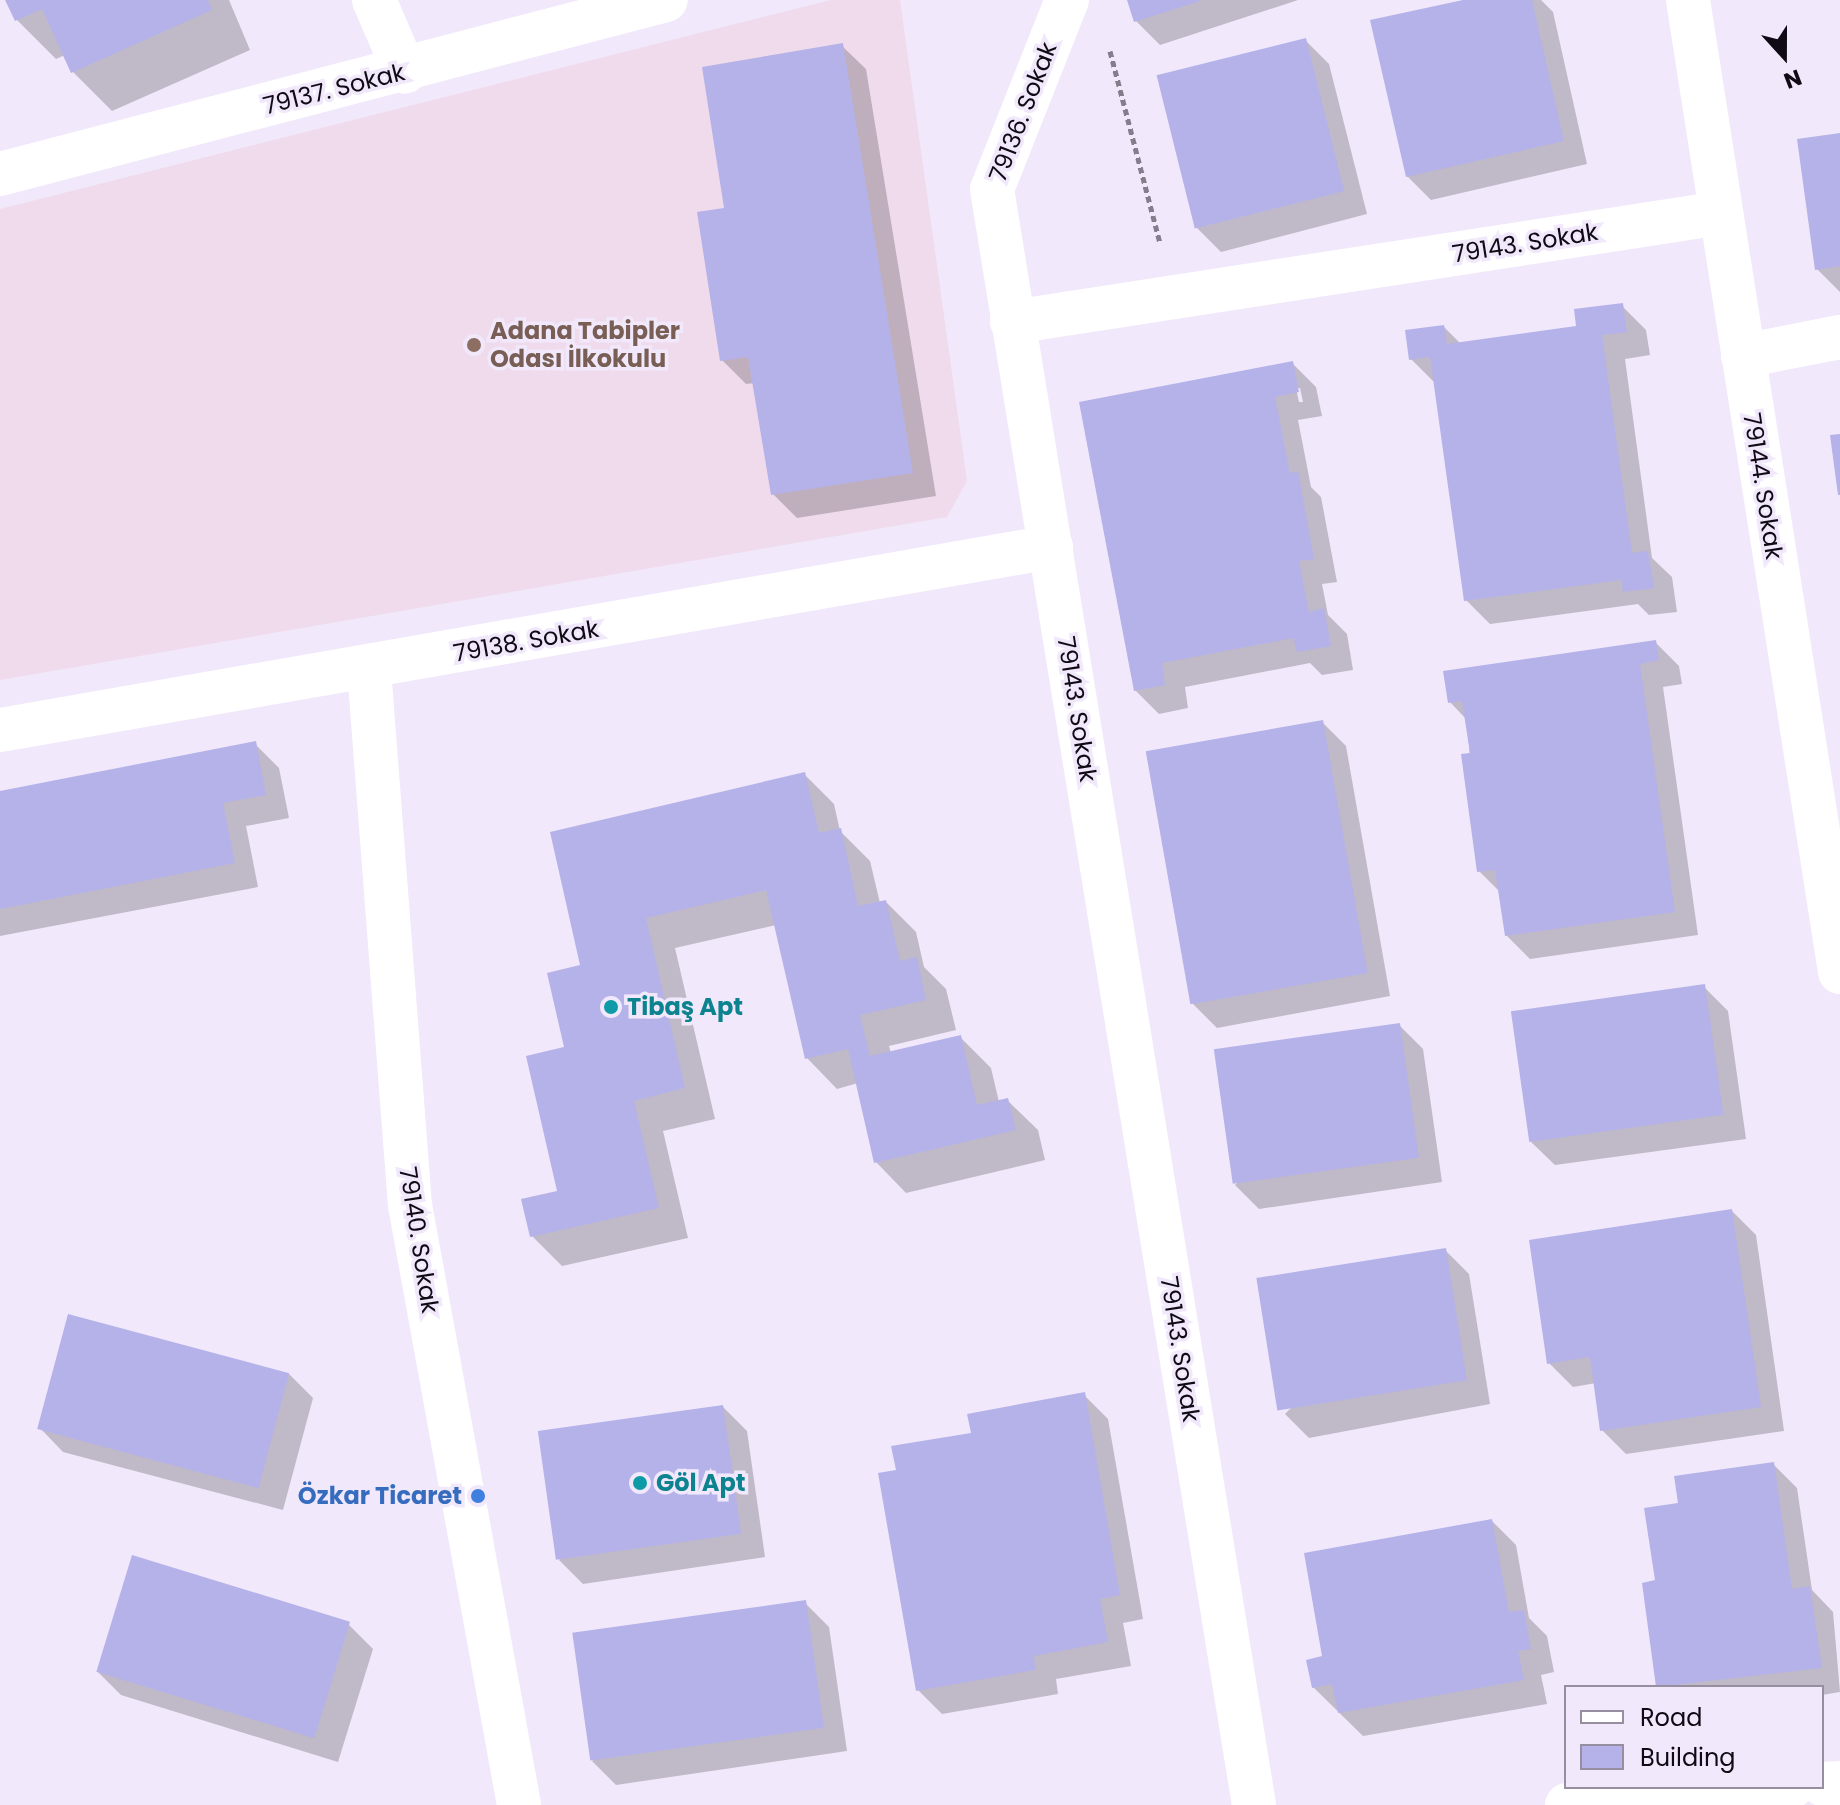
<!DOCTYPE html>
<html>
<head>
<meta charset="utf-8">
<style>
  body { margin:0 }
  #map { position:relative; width:1840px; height:1805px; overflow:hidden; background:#f1e8fb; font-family:Poppins,sans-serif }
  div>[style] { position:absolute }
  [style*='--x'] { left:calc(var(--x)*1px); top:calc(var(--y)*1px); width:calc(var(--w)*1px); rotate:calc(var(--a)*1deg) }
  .education>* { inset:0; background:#efdbeb }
  .shadow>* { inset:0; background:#0003 }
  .building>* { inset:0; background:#b4b2e9; transform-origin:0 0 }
  .path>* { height:5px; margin-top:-2.5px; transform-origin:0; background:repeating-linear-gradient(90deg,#847d8c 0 6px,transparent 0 10px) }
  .minor>* { height:44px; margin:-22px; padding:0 22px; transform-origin:22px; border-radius:22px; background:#fff }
  .dots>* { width:22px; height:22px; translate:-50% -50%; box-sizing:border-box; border:4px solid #f1e8fb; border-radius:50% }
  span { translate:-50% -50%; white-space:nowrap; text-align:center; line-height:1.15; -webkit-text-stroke:7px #f1e8fb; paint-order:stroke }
  .street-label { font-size:24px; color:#0f0a14 }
  .education-label { font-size:24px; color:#785e54; font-weight:700 }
  .left { translate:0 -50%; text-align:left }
  .culture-label { font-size:24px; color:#0d838f; font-weight:700 }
  .shop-label { font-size:24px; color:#366cbe; font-weight:700 }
  .right { translate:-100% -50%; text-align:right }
  .legend { position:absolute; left:1564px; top:1685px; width:260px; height:104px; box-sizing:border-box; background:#f1e8fb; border:2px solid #978f9f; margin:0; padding:10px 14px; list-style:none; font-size:24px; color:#0f0a14 }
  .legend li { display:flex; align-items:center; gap:16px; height:40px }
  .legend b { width:40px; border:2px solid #978f9f }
  .north { position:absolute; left:1744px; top:16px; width:80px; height:80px; -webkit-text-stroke:6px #f1e8fb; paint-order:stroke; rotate:159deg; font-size:22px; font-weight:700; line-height:32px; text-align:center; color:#0f0a14 }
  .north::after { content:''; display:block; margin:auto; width:28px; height:36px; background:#0f0a14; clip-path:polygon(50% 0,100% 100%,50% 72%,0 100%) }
</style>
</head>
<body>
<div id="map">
  <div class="education">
    <div style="clip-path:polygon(831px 0,900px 0,967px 481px,947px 517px,0 680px,0 209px)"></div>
  </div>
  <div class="shadow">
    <div style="clip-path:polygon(8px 0,229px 0,250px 50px,112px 111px,72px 71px,65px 55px,56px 59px,16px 19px)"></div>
    <div style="clip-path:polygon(1129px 0,1298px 0,1160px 45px,1136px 21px)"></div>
    <div style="clip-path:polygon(1472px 0,1541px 0,1553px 12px,1587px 164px,1431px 200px,1407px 176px)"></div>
    <div style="clip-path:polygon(1305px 40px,1329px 64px,1367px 214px,1221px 252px,1197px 228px)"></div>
    <div style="clip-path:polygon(842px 46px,866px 69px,936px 496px,797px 518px,773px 494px,755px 383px,746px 384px,722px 360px,727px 209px)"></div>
    <div style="clip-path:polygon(1840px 135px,1840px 292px,1817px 269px)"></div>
    <div style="clip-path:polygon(1622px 306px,1646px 330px,1650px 355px,1625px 359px,1652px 558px,1672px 577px,1677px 612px,1649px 615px,1638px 604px,1490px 624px,1466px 600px,1436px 384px,1411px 359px,1444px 327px,1461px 344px,1579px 328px)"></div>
    <div style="clip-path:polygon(evenodd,1292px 363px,1316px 387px,1322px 416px,1298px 420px,1311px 487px,1321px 497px,1337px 582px,1322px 584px,1328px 615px,1347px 634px,1353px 670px,1322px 675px,1310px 663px,1185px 687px,1188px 708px,1159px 714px,1135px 690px,1081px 403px,1292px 363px,1296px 388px,1300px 388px,1303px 402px,1299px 402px,1296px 388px)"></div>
    <div style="clip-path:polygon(1655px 642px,1679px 666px,1682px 684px,1663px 687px,1698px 935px,1530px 959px,1506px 935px,1500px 892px,1479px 871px,1467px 720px,1450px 702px)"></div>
    <div style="clip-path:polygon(1322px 722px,1346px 746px,1390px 996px,1217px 1028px,1193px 1004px)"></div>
    <div style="clip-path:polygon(255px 744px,279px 768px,289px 818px,246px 826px,258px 887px,0 936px,0 793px)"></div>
    <div style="clip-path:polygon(804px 774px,834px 804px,840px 831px,870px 861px,880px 903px,886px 902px,916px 932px,924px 967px,946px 989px,956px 1030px,889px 1046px,891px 1053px,960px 1037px,991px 1068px,999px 1102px,1007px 1100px,1038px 1130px,1045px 1160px,906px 1193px,876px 1162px,858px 1083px,837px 1089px,807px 1058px,776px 925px,675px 948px,715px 1119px,663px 1131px,688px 1238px,562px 1266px,532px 1236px,560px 1193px,566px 1049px,582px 967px)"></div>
    <div style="clip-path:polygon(1704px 987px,1728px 1011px,1746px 1139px,1555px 1165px,1531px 1142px)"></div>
    <div style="clip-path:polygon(1399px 1025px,1423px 1049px,1442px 1182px,1259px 1209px,1235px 1185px)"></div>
    <div style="clip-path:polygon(1732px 1211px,1756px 1235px,1784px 1431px,1626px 1454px,1602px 1430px,1596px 1383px,1573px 1387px,1549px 1363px)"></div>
    <div style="clip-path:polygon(1445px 1250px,1469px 1274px,1490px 1404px,1309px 1438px,1285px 1414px)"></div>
    <div style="clip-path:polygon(289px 1374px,313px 1398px,283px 1510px,63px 1452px,40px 1428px)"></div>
    <div style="clip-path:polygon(1084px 1395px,1108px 1419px,1143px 1619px,1123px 1623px,1131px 1666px,1056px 1679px,1058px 1694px,942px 1714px,918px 1690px,898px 1471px,973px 1434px)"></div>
    <div style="clip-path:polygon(723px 1407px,747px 1431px,765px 1557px,583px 1584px,559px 1560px)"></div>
    <div style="clip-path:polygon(1773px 1464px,1797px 1488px,1812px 1590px,1833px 1612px,1840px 1692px,1822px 1695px,1822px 1687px,1658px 1687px,1644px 1584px,1657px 1581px,1680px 1505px)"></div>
    <div style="clip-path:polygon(1492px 1521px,1516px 1545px,1529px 1618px,1547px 1636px,1554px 1672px,1541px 1675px,1547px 1704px,1363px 1736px,1313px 1687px,1325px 1658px)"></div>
    <div style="clip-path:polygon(805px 1603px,829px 1627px,847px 1751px,616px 1785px,592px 1761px)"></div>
    <div style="clip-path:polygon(349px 1625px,373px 1649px,338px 1762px,121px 1695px,97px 1671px)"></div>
  </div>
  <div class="building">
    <div style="clip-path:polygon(5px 0,208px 0,212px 10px,71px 73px,42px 9px,15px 21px)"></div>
    <div style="clip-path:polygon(1127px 0,1200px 0,1200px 1px,1134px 22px)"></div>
    <div style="clip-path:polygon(1463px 0,1532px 0,1564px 141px,1406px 177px,1370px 20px)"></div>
    <div style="left:1306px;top:38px;width:158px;height:154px;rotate:76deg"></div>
    <div style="clip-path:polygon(843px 43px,913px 473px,771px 495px,748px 357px,720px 361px,697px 212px,724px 208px,702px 67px)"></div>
    <div style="clip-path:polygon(1840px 133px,1840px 266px,1815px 270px,1797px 139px)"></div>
    <div style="clip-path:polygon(1623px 303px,1627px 332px,1602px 335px,1632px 553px,1648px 551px,1654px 588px,1623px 592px,1621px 580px,1464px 601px,1430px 357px,1409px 360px,1405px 330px,1444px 325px,1447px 344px,1576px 326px,1574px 309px)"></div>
    <div style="clip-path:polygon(1293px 361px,1299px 392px,1275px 397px,1290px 473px,1298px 471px,1314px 559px,1299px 561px,1309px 612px,1324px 608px,1331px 646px,1297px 652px,1293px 638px,1162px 663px,1165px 685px,1134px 691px,1079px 402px)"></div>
    <div style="clip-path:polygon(1840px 434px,1840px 495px,1838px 495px,1830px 435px)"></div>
    <div style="clip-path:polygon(1656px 640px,1659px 660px,1640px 664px,1675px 912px,1505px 936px,1495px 870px,1477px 872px,1461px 754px,1470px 753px,1462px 701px,1448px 703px,1443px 671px)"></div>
    <div style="left:1323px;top:720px;width:257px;height:180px;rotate:80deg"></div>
    <div style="clip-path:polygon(256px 741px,266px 795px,223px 803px,235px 863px,0 909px,0 791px)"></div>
    <div style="clip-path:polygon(805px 772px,819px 833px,841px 828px,858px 906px,886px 900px,900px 961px,917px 957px,926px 1000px,860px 1015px,870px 1056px,961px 1035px,977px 1105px,1008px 1098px,1016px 1130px,874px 1163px,848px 1049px,805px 1059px,766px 890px,646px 918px,685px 1088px,634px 1101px,659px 1208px,530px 1237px,521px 1199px,557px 1191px,526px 1056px,564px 1047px,547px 973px,580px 965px,550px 832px)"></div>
    <div style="left:1705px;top:984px;width:132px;height:196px;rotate:82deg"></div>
    <div style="left:1400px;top:1023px;width:136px;height:188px;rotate:82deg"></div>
    <div style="clip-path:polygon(1732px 1209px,1761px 1407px,1600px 1431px,1590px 1357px,1547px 1364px,1529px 1240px)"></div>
    <div style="left:1446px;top:1248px;width:134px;height:192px;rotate:81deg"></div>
    <div style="left:68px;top:1314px;width:229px;height:119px;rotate:15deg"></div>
    <div style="clip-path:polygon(1085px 1392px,1120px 1595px,1100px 1599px,1108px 1642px,1034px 1656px,1035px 1670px,916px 1691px,878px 1473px,896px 1470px,891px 1446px,971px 1433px,967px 1414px)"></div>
    <div style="left:723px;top:1405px;width:130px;height:187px;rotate:82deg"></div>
    <div style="clip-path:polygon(1774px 1462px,1792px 1589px,1810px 1586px,1822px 1668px,1656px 1687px,1642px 1583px,1655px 1580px,1644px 1508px,1678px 1503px,1674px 1476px)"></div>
    <div style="clip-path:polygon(1492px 1519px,1509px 1612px,1524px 1610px,1531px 1649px,1518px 1651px,1524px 1680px,1338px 1713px,1332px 1684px,1312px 1688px,1306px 1660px,1322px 1656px,1304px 1553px)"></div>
    <div style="left:132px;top:1555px;width:228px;height:122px;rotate:17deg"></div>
    <div style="left:806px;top:1600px;width:129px;height:236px;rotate:82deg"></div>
  </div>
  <div class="path">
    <div style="--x:1110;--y:51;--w:198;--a:75.4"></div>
  </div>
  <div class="minor">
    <div style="--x:374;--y:0;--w:78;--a:66.7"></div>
    <div style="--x:1067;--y:0;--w:203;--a:111.6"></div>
    <div style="--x:992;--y:189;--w:1637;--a:80.79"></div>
    <div style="--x:1688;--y:0;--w:984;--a:81.11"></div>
    <div style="--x:0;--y:174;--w:688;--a:-14.64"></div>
    <div style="--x:1012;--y:322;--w:717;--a:-8.74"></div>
    <div style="--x:1743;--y:356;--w:99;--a:-11.1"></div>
    <div style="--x:369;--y:669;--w:538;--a:85.63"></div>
    <div style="--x:410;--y:1205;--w:610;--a:79.7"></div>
    <div style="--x:0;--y:730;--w:1067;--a:-9.88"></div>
    <div style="--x:1822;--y:1784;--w:18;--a:-3"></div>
    <div style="--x:1567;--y:1805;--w:225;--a:-4.6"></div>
  </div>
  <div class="dots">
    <div style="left:474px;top:345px;background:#8d6e63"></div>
    <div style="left:611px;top:1007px;background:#0f9aa8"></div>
    <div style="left:640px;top:1483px;background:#0f9aa8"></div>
    <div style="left:478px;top:1496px;background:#3f7fe0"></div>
  </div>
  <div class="street-label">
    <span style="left:334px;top:89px;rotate:-14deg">79137. Sokak</span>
    <span style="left:1023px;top:112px;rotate:-69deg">79136. Sokak</span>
    <span style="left:1525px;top:243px;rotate:-9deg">79143. Sokak</span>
    <span style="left:1763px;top:486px;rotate:81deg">79144. Sokak</span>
    <span style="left:526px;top:641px;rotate:-10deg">79138. Sokak</span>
    <span style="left:1077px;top:709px;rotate:81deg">79143. Sokak</span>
    <span style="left:419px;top:1240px;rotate:81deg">79140. Sokak</span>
    <span style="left:1180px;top:1349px;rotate:81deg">79143. Sokak</span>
  </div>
  <div class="education-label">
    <span class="left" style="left:490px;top:345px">Adana Tabipler<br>Odası İlkokulu</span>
  </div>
  <div class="culture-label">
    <span class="left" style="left:627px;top:1007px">Tibaş Apt</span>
    <span class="left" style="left:656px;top:1483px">Göl Apt</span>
  </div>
  <div class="shop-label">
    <span class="right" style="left:462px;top:1496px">Özkar Ticaret</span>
  </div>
  <ul class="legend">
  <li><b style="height:10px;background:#fff"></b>Road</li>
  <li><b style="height:22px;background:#b4b2e9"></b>Building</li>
  </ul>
  <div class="north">N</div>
</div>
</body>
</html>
